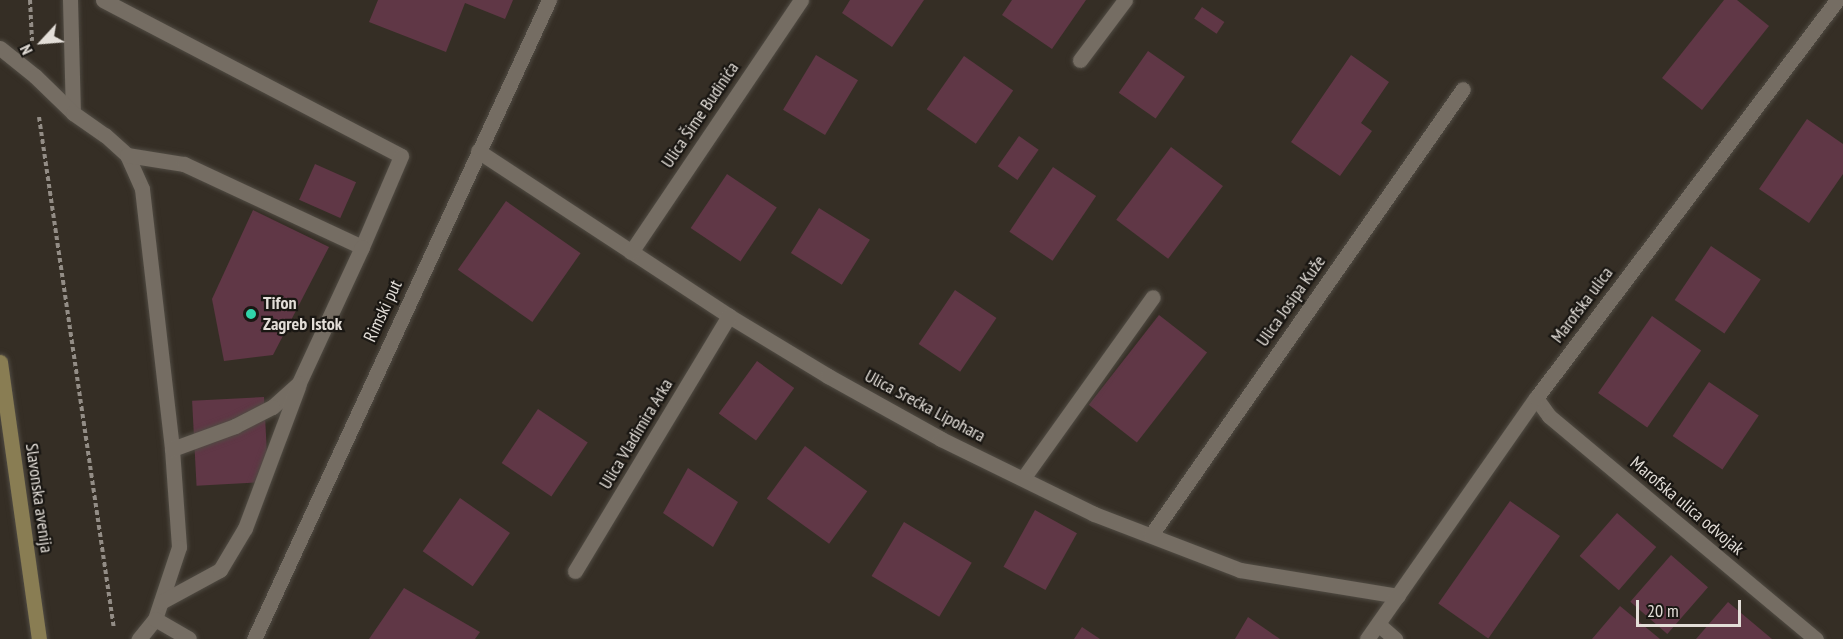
<!DOCTYPE html>
<html>
<head>
<meta charset="utf-8">
<style>
  body { margin:0 }
  #map { position:relative; width:1843px; height:639px; overflow:hidden; background:#352e25; font-family:"PT Sans Narrow",sans-serif }
  div>[style] { position:absolute }
  [style*='--x'] { left:calc(var(--x)*1px); top:calc(var(--y)*1px); width:calc(var(--w)*1px); rotate:calc(var(--a)*1deg) }
  .building>* { inset:0; background:#603746; transform-origin:0 0 }
  .path>* { height:4px; margin-top:-2px; transform-origin:0; background:repeating-linear-gradient(90deg,#938d86 0 4.5px,transparent 0 7.5px) }
  .roads { filter:drop-shadow(0 0 2px #504b43) drop-shadow(0 0 2px #504b43) }
  .service>* { height:15px; margin:-7.5px; padding:0 7.5px; transform-origin:7.5px; border-radius:7.5px; background:#756d63 }
  .minor>* { height:15px; margin:-7.5px; padding:0 7.5px; transform-origin:7.5px; border-radius:7.5px; background:#756d63 }
  .secondary>* { height:15px; margin:-7.5px; padding:0 7.5px; transform-origin:7.5px; border-radius:7.5px; background:#897d53 }
  .dots>* { width:16px; height:16px; translate:-50% -50%; box-sizing:border-box; border:3px solid #1a1713; border-radius:50% }
  span { translate:-50% -50%; white-space:nowrap; text-align:center; line-height:1.15; -webkit-text-stroke:4.5px #1a1713; paint-order:stroke }
  .street-label { font-size:18px; color:#e3ded8 }
  .poi-label { font-size:18px; color:#e3ded8; font-weight:700 }
  .left { translate:0 -50%; text-align:left }
  .north { position:absolute; left:12px; top:12px; width:60px; height:60px; -webkit-text-stroke:4px #1a1713; paint-order:stroke; rotate:244deg; font-size:16px; font-weight:700; line-height:24px; text-align:center; color:#e3ded8 }
  .north::after { content:''; display:block; margin:auto; width:21px; height:27px; background:#e3ded8; clip-path:polygon(50% 0,100% 100%,50% 72%,0 100%) }
  .scale { position:absolute; left:1636px; top:600px; width:105px; height:27px; box-sizing:border-box; border:3px solid #e3ded8; border-top:0; padding-left:8px; font-size:18px; line-height:21px; white-space:nowrap; color:#e3ded8; -webkit-text-stroke:4px #1a1713; paint-order:stroke }
</style>
</head>
<body>
<div id="map">
  <div class="building">
    <div style="clip-path:polygon(378px 0,513px 0,505px 19px,465px 3px,446px 52px,369px 22px)"></div>
    <div style="clip-path:polygon(850px 0,924px 0,892px 47px,842px 13px)"></div>
    <div style="clip-path:polygon(1012px 0,1086px 0,1052px 49px,1002px 15px)"></div>
    <div style="clip-path:polygon(1724px 0,1737px 0,1769px 26px,1702px 110px,1662px 78px)"></div>
    <div style="left:1202px;top:7px;width:27px;height:14px;rotate:34deg"></div>
    <div style="left:1148px;top:51px;width:45px;height:51px;rotate:35deg"></div>
    <div style="left:816px;top:55px;width:49px;height:64px;rotate:31deg"></div>
    <div style="clip-path:polygon(1351px 55px,1389px 82px,1361px 123px,1372px 131px,1340px 176px,1291px 142px)"></div>
    <div style="left:964px;top:56px;width:60px;height:65px;rotate:35deg"></div>
    <div style="clip-path:polygon(1807px 119px,1843px 144px,1843px 174px,1809px 223px,1759px 189px)"></div>
    <div style="left:1019px;top:136px;width:24px;height:37px;rotate:35deg"></div>
    <div style="left:1171px;top:147px;width:65px;height:91px;rotate:37deg"></div>
    <div style="left:315px;top:164px;width:45px;height:39px;rotate:24deg"></div>
    <div style="left:1053px;top:167px;width:52px;height:78px;rotate:34deg"></div>
    <div style="left:727px;top:174px;width:60px;height:65px;rotate:34deg"></div>
    <div style="left:506px;top:201px;width:91px;height:84px;rotate:35deg"></div>
    <div style="left:819px;top:208px;width:60px;height:53px;rotate:32deg"></div>
    <div style="clip-path:polygon(253px 210px,329px 247px,273px 355px,224px 361px,212px 299px)"></div>
    <div style="left:1711px;top:246px;width:60px;height:65px;rotate:34deg"></div>
    <div style="left:955px;top:290px;width:50px;height:65px;rotate:34deg"></div>
    <div style="left:1159px;top:315px;width:61px;height:114px;rotate:38deg"></div>
    <div style="left:1652px;top:316px;width:60px;height:94px;rotate:35deg"></div>
    <div style="left:757px;top:361px;width:46px;height:65px;rotate:36deg"></div>
    <div style="left:1709px;top:382px;width:60px;height:65px;rotate:34deg"></div>
    <div style="left:264px;top:397px;width:85px;height:72px;rotate:87deg"></div>
    <div style="left:538px;top:409px;width:60px;height:65px;rotate:34deg"></div>
    <div style="left:805px;top:446px;width:77px;height:65px;rotate:36deg"></div>
    <div style="clip-path:polygon(688px 468px,738px 502px,713px 547px,663px 513px)"></div>
    <div style="left:460px;top:498px;width:61px;height:65px;rotate:35deg"></div>
    <div style="left:1510px;top:501px;width:61px;height:125px;rotate:35deg"></div>
    <div style="left:1035px;top:510px;width:48px;height:65px;rotate:29deg"></div>
    <div style="left:1617px;top:513px;width:52px;height:57px;rotate:41deg"></div>
    <div style="left:904px;top:522px;width:79px;height:63px;rotate:31deg"></div>
    <div style="left:1671px;top:555px;width:49px;height:62px;rotate:41deg"></div>
    <div style="clip-path:polygon(404px 588px,480px 632px,475px 639px,369px 639px)"></div>
    <div style="clip-path:polygon(1728px 602px,1772px 639px,1696px 639px)"></div>
    <div style="clip-path:polygon(1620px 606px,1660px 639px,1592px 639px)"></div>
    <div style="clip-path:polygon(1248px 617px,1280px 639px,1235px 639px)"></div>
    <div style="clip-path:polygon(1082px 627px,1100px 639px,1074px 639px)"></div>
  </div>
  <div class="path">
    <div style="--x:30;--y:0;--w:41;--a:87.2"></div>
    <div style="--x:39;--y:117;--w:517;--a:81.67"></div>
  </div>
  <div class="roads">
    <div class="service">
      <div style="--x:70;--y:0;--w:113;--a:88.5"></div>
      <div style="--x:103;--y:0;--w:336;--a:27.6"></div>
      <div style="--x:401;--y:156;--w:99;--a:113.2"></div>
      <div style="--x:0;--y:48;--w:45;--a:38.7"></div>
      <div style="--x:35;--y:76;--w:53;--a:44.2"></div>
      <div style="--x:73;--y:113;--w:39;--a:35"></div>
      <div style="--x:105;--y:135;--w:30;--a:42"></div>
      <div style="--x:127;--y:155;--w:37;--a:66"></div>
      <div style="--x:142;--y:189;--w:262;--a:83.4"></div>
      <div style="--x:172;--y:449;--w:98;--a:85.9"></div>
      <div style="--x:179;--y:547;--w:76;--a:108.4"></div>
      <div style="--x:155;--y:619;--w:26;--a:129"></div>
      <div style="--x:127;--y:155;--w:58;--a:9"></div>
      <div style="--x:184;--y:164;--w:196;--a:25"></div>
      <div style="--x:362;--y:247;--w:150;--a:114.9"></div>
      <div style="--x:299;--y:383;--w:36;--a:138"></div>
      <div style="--x:272;--y:407;--w:42;--a:152.8"></div>
      <div style="--x:235;--y:426;--w:67;--a:159.9"></div>
      <div style="--x:1024;--y:477;--w:221;--a:-54.4"></div>
      <div style="--x:161;--y:602;--w:67;--a:-28.5"></div>
      <div style="--x:220;--y:570;--w:49;--a:-59.2"></div>
      <div style="--x:245;--y:528;--w:151;--a:-69.4"></div>
      <div style="--x:155;--y:619;--w:39;--a:30"></div>
    </div>
    <div class="minor">
      <div style="--x:1080;--y:60;--w:75;--a:-53.1"></div>
      <div style="--x:478;--y:151;--w:300;--a:33.3"></div>
      <div style="--x:729;--y:316;--w:116;--a:31.2"></div>
      <div style="--x:828;--y:376;--w:129;--a:29.1"></div>
      <div style="--x:941;--y:439;--w:170;--a:26.1"></div>
      <div style="--x:1094;--y:514;--w:156;--a:21"></div>
      <div style="--x:1240;--y:570;--w:160;--a:9.3"></div>
      <div style="--x:631;--y:252;--w:304;--a:-56"></div>
      <div style="--x:1536;--y:398;--w:22;--a:54"></div>
      <div style="--x:1549;--y:416;--w:348;--a:39.9"></div>
      <div style="--x:1151;--y:535;--w:544;--a:-55.03"></div>
      <div style="--x:575;--y:571;--w:298;--a:-58.9"></div>
      <div style="--x:1378;--y:624;--w:23;--a:41"></div>
      <div style="--x:254;--y:639;--w:704;--a:-65.22"></div>
      <div style="--x:1367;--y:639;--w:294;--a:-55"></div>
      <div style="--x:1536;--y:398;--w:499;--a:-52.9"></div>
    </div>
    <div class="secondary">
      <div style="--x:0;--y:362;--w:280;--a:82"></div>
    </div>
  </div>
  <div class="dots">
    <div style="left:251px;top:314px;background:#30d4aa"></div>
  </div>
  <div class="street-label">
    <span style="left:700px;top:115px;rotate:-56deg">Ulica Šime Budinića</span>
    <span style="left:1291px;top:301px;rotate:-55deg">Ulica Josipa Kuže</span>
    <span style="left:1582px;top:305px;rotate:-53deg">Marofska ulica</span>
    <span style="left:383px;top:311px;rotate:-65deg">Rimski put</span>
    <span style="left:925px;top:406px;rotate:28deg">Ulica Srećka Lipohara</span>
    <span style="left:636px;top:434px;rotate:-59deg">Ulica Vladimira Arka</span>
    <span style="left:39px;top:498px;rotate:82deg">Slavonska avenija</span>
    <span style="left:1687px;top:506px;rotate:40deg">Marofska ulica odvojak</span>
  </div>
  <div class="poi-label">
    <span class="left" style="left:263px;top:314px">Tifon<br>Zagreb Istok</span>
  </div>
  <div class="north">N</div>
  <div class="scale">20 m</div>
</div>
</body>
</html>
